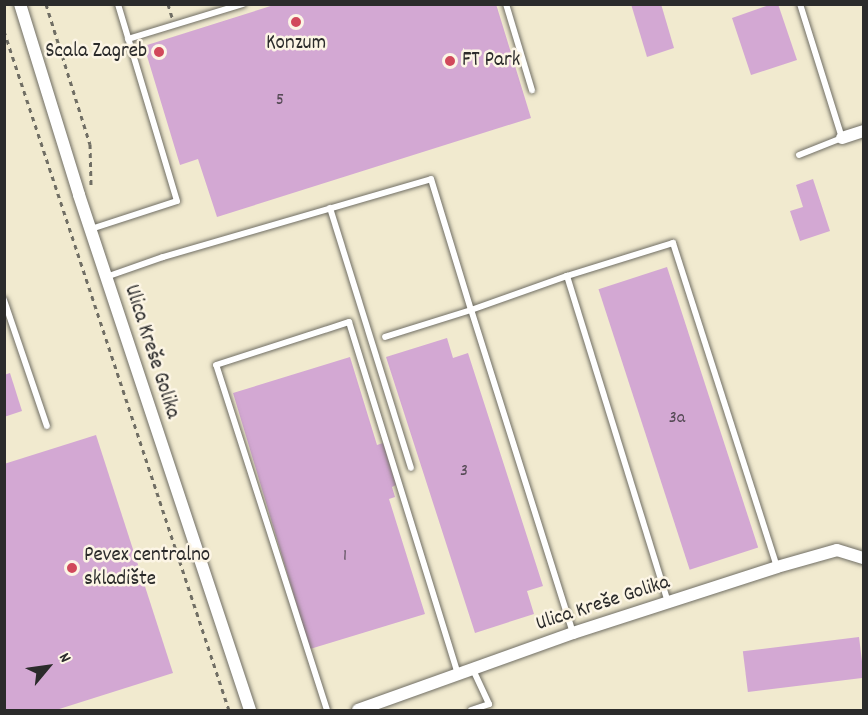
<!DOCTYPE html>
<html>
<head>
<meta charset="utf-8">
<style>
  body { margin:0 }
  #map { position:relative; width:868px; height:715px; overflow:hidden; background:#f1eacf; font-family:Dekko,sans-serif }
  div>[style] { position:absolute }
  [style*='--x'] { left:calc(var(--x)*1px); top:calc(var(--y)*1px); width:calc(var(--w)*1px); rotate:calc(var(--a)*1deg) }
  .building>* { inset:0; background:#d3a8d3; transform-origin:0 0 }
  .path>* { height:3px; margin-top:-1.5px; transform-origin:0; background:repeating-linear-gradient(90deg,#706e64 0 4.5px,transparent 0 9px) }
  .roads { filter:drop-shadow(0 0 2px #706e64) drop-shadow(0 0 2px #706e64) }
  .lane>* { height:6px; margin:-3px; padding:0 3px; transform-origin:3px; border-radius:3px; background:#fff }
  .street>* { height:12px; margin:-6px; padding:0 6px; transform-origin:6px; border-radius:6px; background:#fff }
  .dots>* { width:16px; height:16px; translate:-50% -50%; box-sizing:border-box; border:3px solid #fcf5e5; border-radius:50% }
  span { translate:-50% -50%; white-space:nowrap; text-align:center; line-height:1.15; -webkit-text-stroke:5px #fcf5e5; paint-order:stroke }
  .number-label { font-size:18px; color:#554a55 }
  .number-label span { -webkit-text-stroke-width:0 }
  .poi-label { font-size:21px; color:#2b2b2b }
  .right { translate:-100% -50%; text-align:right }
  .left { translate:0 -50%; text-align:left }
  .street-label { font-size:21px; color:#2b2b2b }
  .frame { position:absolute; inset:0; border:6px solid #2b2b2b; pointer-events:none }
  .north { position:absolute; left:18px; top:637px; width:60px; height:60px; -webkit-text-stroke:4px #fcf5e5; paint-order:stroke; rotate:61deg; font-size:16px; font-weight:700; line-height:24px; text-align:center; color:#2b2b2b }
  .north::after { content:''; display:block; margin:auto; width:21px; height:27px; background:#2b2b2b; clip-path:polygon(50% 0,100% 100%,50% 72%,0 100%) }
</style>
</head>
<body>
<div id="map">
  <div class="building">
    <div style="clip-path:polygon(277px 4px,496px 4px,531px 118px,217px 217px,198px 159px,180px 165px,144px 46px)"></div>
    <div style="clip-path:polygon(631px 4px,661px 4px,674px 48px,647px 57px)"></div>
    <div style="clip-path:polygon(772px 4px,778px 4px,797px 60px,751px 75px,732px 18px)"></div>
    <div style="clip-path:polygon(813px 179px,830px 231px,800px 241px,790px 211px,803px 207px,796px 185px)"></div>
    <div style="left:667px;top:267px;width:295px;height:72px;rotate:72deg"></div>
    <div style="clip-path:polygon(447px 338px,453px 358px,468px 353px,543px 586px,527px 591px,534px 614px,475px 633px,386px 357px)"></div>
    <div style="clip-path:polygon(350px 357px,377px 445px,383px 443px,396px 485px,392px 487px,395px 497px,389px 499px,425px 614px,310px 649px,233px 393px)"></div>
    <div style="clip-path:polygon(10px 373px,22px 411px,4px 417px,4px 375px)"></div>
    <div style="clip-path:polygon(96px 435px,173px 673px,56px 710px,4px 710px,4px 464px)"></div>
    <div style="left:859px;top:637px;width:41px;height:117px;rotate:83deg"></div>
  </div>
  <div class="path">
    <div style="--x:46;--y:4;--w:147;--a:72.6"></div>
    <div style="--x:90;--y:144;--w:41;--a:88.6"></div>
    <div style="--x:168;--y:4;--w:14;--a:73"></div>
    <div style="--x:268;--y:4;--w:1;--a:90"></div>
    <div style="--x:4;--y:31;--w:715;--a:71.67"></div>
  </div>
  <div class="roads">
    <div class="lane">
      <div style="--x:506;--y:4;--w:90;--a:73.2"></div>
      <div style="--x:128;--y:39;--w:120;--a:-16.9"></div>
      <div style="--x:799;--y:155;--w:46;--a:-21.6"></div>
      <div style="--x:842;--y:138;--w:140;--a:-107.4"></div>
      <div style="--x:330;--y:208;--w:272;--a:72.7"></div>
      <div style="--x:91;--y:229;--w:90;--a:-18"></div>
      <div style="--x:177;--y:201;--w:206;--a:-106.7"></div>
      <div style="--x:567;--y:276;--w:341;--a:72.8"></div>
      <div style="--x:106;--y:277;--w:60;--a:-19.3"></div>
      <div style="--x:163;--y:257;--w:279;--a:-16.2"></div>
      <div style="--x:431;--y:179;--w:137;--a:73"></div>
      <div style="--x:471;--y:310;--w:90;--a:162.6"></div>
      <div style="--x:4;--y:300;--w:133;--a:71.2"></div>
      <div style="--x:573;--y:633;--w:339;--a:-107.5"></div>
      <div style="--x:471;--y:310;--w:102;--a:-19.5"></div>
      <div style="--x:567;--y:276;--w:111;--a:-17.3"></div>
      <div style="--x:673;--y:243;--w:339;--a:72.2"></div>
      <div style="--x:327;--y:710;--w:362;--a:-107.8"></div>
      <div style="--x:216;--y:365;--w:140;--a:-17.9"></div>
      <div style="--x:349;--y:322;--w:368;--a:72.8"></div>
      <div style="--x:471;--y:710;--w:19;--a:-18"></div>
      <div style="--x:489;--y:704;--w:38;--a:-115"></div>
    </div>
    <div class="street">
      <div style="--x:20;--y:4;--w:200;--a:72.8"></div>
      <div style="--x:79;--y:195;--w:543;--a:71.63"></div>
      <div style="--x:842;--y:138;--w:23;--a:-18"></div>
      <div style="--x:358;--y:710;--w:228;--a:-19.7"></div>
      <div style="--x:573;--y:633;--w:214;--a:-17.9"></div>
      <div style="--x:777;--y:567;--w:62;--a:-15.8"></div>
      <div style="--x:837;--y:550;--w:28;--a:17"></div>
    </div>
  </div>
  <div class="dots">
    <div style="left:296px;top:22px;background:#d1495b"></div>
    <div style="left:159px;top:52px;background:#d1495b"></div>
    <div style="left:450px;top:61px;background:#d1495b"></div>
    <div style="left:72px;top:568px;background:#d1495b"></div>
  </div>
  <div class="number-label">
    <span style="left:280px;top:101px">5</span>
    <span style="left:677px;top:419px">3a</span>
    <span style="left:464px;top:472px">3</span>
    <span style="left:345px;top:557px">1</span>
  </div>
  <div class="poi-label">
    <span style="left:296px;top:44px">Konzum</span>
    <span class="right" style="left:147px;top:52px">Scala Zagreb</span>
    <span class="left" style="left:462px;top:61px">FT Park</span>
    <span class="left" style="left:84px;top:568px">Pevex centralno<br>skladište</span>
  </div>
  <div class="street-label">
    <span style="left:151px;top:352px;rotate:72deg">Ulica Kreše Golika</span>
    <span style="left:603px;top:604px;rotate:-18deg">Ulica Kreše Golika</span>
  </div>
  <div class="frame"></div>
  <div class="north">N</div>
</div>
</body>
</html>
